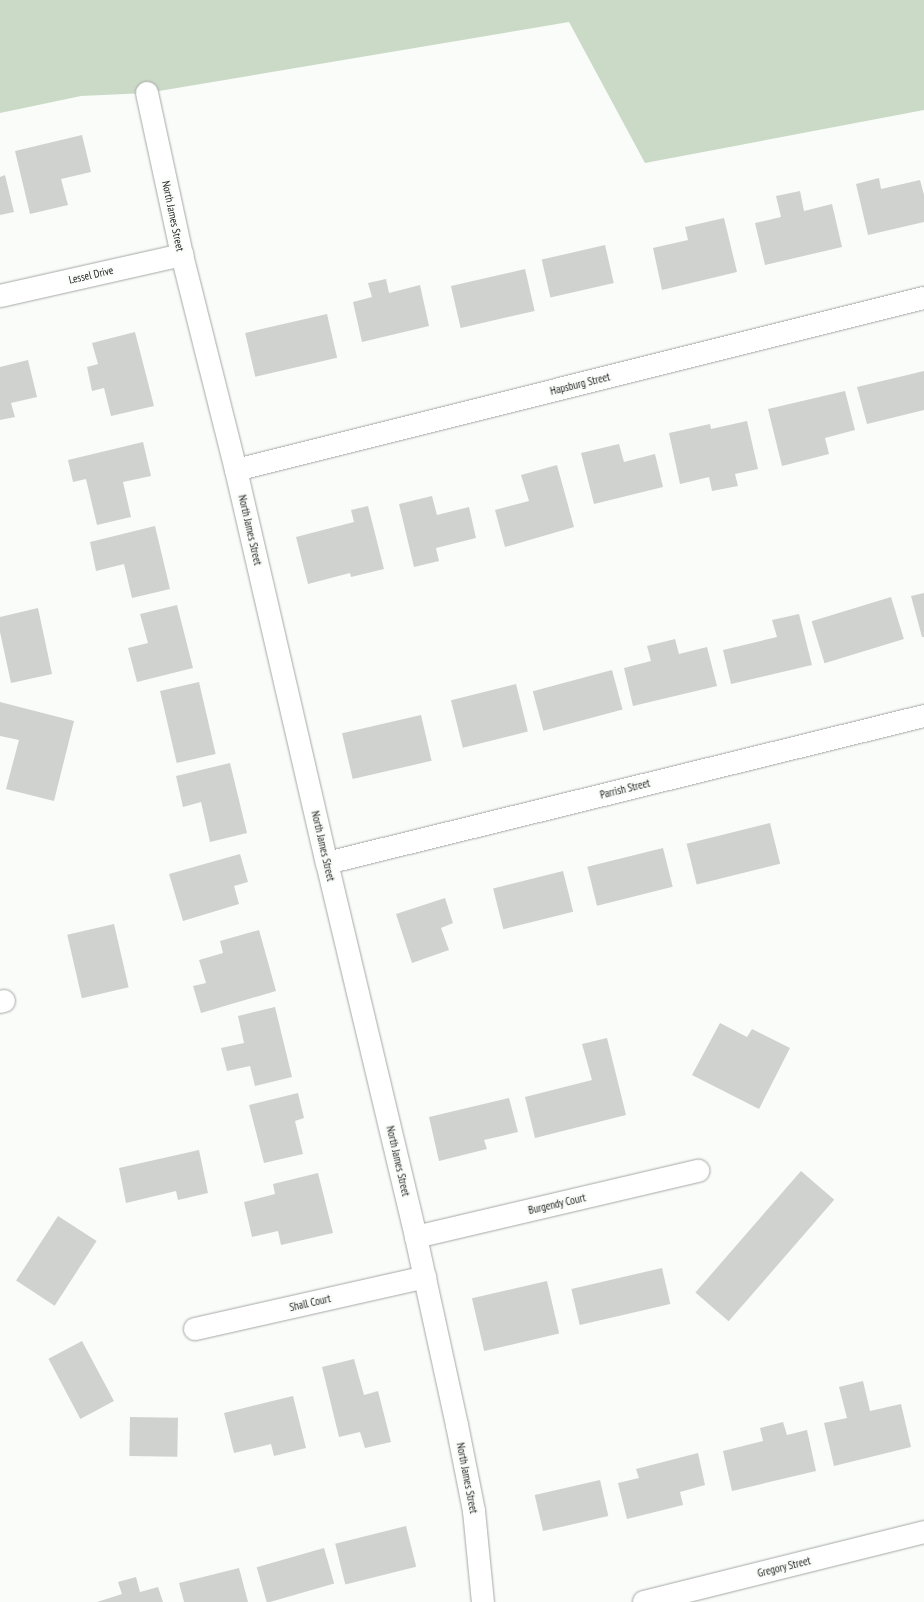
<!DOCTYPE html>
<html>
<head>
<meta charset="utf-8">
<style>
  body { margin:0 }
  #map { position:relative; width:924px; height:1602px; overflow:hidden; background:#f9fcf9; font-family:"PT Sans Narrow",sans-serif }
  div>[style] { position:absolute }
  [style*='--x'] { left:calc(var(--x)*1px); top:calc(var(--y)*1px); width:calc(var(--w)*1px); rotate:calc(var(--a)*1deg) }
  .green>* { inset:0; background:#cbdac7 }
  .building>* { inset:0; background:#d0d2cf; transform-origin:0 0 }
  .roads { filter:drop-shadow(0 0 1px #a5a8a5) drop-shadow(0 0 1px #a5a8a5) }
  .minor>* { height:22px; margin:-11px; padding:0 11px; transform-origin:11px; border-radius:11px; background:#fff }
  .tertiary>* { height:22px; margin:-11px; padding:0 11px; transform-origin:11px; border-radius:11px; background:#fff }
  span { translate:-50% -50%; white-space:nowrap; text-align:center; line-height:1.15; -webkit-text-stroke:4px #f9fcf9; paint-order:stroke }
  .street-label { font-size:11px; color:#1d1e1d }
</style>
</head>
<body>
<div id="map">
  <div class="green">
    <div style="clip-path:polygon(0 0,924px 0,924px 110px,645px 163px,569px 22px,147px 93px,81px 96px,0 113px)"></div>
  </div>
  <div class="building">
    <div style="clip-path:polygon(82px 135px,91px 172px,61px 179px,68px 205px,30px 214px,15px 151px)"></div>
    <div style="clip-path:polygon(5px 175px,14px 212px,0 215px,0 177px)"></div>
    <div style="clip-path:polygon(879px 178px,881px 189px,920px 180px,924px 195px,924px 222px,868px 235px,856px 184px)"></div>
    <div style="clip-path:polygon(800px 191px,804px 211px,832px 204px,842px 247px,765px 265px,755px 223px,781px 217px,776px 196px)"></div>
    <div style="clip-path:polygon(724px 218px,737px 272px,662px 290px,653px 248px,688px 240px,685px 227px)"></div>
    <div style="left:605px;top:245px;width:39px;height:65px;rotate:77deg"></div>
    <div style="left:525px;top:269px;width:43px;height:76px;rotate:77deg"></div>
    <div style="clip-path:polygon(386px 279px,389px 293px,420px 285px,429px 326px,362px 342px,353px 302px,372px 297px,368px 283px)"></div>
    <div style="left:327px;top:314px;width:45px;height:84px;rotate:77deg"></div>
    <div style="clip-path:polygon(135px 332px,154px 406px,111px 416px,104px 388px,92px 391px,87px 367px,98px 364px,92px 343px)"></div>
    <div style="clip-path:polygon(28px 360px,37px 397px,11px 403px,15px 417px,0 420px,0 367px)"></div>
    <div style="clip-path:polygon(924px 371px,924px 410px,867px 424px,857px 387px)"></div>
    <div style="clip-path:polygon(845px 391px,855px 430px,825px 438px,829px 454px,782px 466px,768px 409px)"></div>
    <div style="clip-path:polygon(747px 421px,758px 469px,735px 474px,738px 486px,712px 491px,709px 477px,680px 484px,669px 433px,710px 424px,711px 429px)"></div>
    <div style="clip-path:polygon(143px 442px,151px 476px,123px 482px,131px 517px,97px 525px,86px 479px,73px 482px,68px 460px)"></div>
    <div style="clip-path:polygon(619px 444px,624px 462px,655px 454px,663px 487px,594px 504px,581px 453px)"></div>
    <div style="clip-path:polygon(557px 465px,574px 527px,505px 547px,495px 510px,529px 501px,521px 475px)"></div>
    <div style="clip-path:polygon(432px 496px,437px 515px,469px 507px,476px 538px,436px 548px,439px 561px,414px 567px,399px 504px)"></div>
    <div style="clip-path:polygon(368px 506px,384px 569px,351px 577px,350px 573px,308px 584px,296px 537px,354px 522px,351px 510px)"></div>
    <div style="clip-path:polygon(155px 526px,170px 589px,132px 598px,124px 564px,96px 571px,90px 542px)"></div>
    <div style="clip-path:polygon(924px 593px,924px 637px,922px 637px,911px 596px)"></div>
    <div style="left:891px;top:597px;width:44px;height:83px;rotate:73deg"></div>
    <div style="clip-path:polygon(177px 605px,193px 668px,137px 682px,128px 648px,148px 643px,140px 614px)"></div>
    <div style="clip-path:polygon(38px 608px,52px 674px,11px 683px,0 632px,0 617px)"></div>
    <div style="clip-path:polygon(799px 614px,812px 665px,731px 684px,723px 650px,777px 637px,772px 620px)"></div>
    <div style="clip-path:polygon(675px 639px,679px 654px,707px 647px,717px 686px,633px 706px,624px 668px,651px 661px,647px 646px)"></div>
    <div style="left:612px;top:670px;width:41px;height:82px;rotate:75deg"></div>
    <div style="left:199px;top:682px;width:74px;height:40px;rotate:77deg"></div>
    <div style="left:516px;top:684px;width:49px;height:67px;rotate:76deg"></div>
    <div style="clip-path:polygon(0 702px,74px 721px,54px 801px,6px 789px,19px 740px,0 736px)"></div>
    <div style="left:421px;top:715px;width:47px;height:81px;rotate:77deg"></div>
    <div style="clip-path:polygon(230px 763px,247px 833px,210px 842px,201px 802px,183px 807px,176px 776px)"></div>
    <div style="left:770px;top:823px;width:42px;height:86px;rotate:76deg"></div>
    <div style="left:663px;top:848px;width:40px;height:78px;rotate:76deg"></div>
    <div style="clip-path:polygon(240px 854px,248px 882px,234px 886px,239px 904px,183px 921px,169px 874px)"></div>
    <div style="left:563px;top:871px;width:42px;height:72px;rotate:76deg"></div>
    <div style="clip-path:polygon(445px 898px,453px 923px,441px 928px,449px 950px,412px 963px,396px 914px)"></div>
    <div style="left:114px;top:924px;width:65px;height:48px;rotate:77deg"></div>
    <div style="clip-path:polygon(259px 930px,276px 991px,201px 1013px,193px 986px,206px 983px,199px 960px,223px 953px,220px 941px)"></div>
    <div style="clip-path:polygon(275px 1007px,292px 1077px,255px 1086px,250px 1066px,227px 1071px,221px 1048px,244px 1043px,238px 1016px)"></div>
    <div style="clip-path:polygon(720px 1023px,747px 1037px,752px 1029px,790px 1048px,759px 1109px,692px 1075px)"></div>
    <div style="clip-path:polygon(607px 1038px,626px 1115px,535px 1138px,525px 1097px,592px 1080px,582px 1044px)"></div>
    <div style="clip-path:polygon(298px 1093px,304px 1118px,295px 1121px,303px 1154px,264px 1163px,249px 1105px)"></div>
    <div style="clip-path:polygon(509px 1098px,518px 1132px,484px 1140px,487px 1149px,439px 1161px,429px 1117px)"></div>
    <div style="clip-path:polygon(199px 1150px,208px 1193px,178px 1200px,176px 1191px,126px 1203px,119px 1168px)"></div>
    <div style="left:801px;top:1171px;width:44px;height:161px;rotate:41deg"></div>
    <div style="clip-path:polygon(318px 1173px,333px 1233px,281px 1245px,278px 1231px,252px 1237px,244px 1202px,275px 1194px,273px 1184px)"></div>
    <div style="left:58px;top:1216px;width:46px;height:77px;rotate:33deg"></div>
    <div style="left:662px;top:1268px;width:37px;height:93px;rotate:77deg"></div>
    <div style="left:547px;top:1281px;width:54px;height:77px;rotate:77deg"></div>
    <div style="left:82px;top:1341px;width:68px;height:38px;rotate:62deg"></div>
    <div style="clip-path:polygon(354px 1359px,364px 1395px,378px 1391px,391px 1442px,365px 1448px,360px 1432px,339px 1437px,322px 1367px)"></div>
    <div style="clip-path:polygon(863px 1381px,870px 1411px,901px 1404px,911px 1447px,834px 1466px,824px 1423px,847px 1418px,839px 1387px)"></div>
    <div style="clip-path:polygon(293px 1396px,306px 1448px,274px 1456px,271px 1444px,234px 1453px,224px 1413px)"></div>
    <div style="left:130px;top:1417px;width:48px;height:39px;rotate:1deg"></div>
    <div style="clip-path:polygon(783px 1422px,787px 1435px,807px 1430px,816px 1471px,732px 1491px,723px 1451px,763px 1441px,760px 1428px)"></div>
    <div style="clip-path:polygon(698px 1453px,705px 1485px,680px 1492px,683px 1505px,627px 1519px,618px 1483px,639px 1478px,636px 1469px)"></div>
    <div style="left:600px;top:1480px;width:37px;height:67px;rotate:77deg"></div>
    <div style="left:406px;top:1526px;width:42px;height:73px;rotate:76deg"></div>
    <div style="left:324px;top:1548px;width:37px;height:70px;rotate:74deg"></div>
    <div style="clip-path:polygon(239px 1568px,248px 1602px,184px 1602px,179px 1583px)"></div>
    <div style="clip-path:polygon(136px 1577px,140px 1592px,158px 1587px,163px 1602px,97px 1602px,122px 1594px,118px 1582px)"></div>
  </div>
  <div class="roads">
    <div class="minor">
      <div style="--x:147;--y:93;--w:166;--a:77.8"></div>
      <div style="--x:182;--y:255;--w:222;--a:75.9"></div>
      <div style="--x:236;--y:470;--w:403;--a:77"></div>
      <div style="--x:327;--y:863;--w:384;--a:76.6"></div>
      <div style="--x:416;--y:1237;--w:192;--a:77.7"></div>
      <div style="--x:457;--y:1425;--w:88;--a:78.8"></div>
      <div style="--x:474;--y:1511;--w:91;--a:84.4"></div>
      <div style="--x:0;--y:296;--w:187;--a:-12.7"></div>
      <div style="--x:236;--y:470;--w:709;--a:-14.04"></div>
      <div style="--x:327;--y:863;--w:615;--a:-13.83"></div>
      <div style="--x:0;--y:1002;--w:4;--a:-14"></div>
      <div style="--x:416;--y:1237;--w:290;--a:-13.2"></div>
      <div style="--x:195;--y:1329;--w:236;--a:-12.7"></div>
    </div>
    <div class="tertiary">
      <div style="--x:644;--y:1602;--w:289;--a:-14"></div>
    </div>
  </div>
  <div class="street-label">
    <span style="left:173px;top:216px;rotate:78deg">North James Street</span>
    <span style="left:91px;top:275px;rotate:-13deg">Lessel Drive</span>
    <span style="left:580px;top:384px;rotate:-14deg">Hapsburg Street</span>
    <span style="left:250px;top:530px;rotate:77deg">North James Street</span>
    <span style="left:625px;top:789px;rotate:-14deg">Parrish Street</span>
    <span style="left:323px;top:846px;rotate:77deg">North James Street</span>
    <span style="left:398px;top:1161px;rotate:77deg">North James Street</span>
    <span style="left:557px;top:1204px;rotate:-13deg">Burgendy Court</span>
    <span style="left:310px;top:1303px;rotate:-13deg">Shall Court</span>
    <span style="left:467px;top:1478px;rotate:79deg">North James Street</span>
    <span style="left:784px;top:1567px;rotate:-14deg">Gregory Street</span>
  </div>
</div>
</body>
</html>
